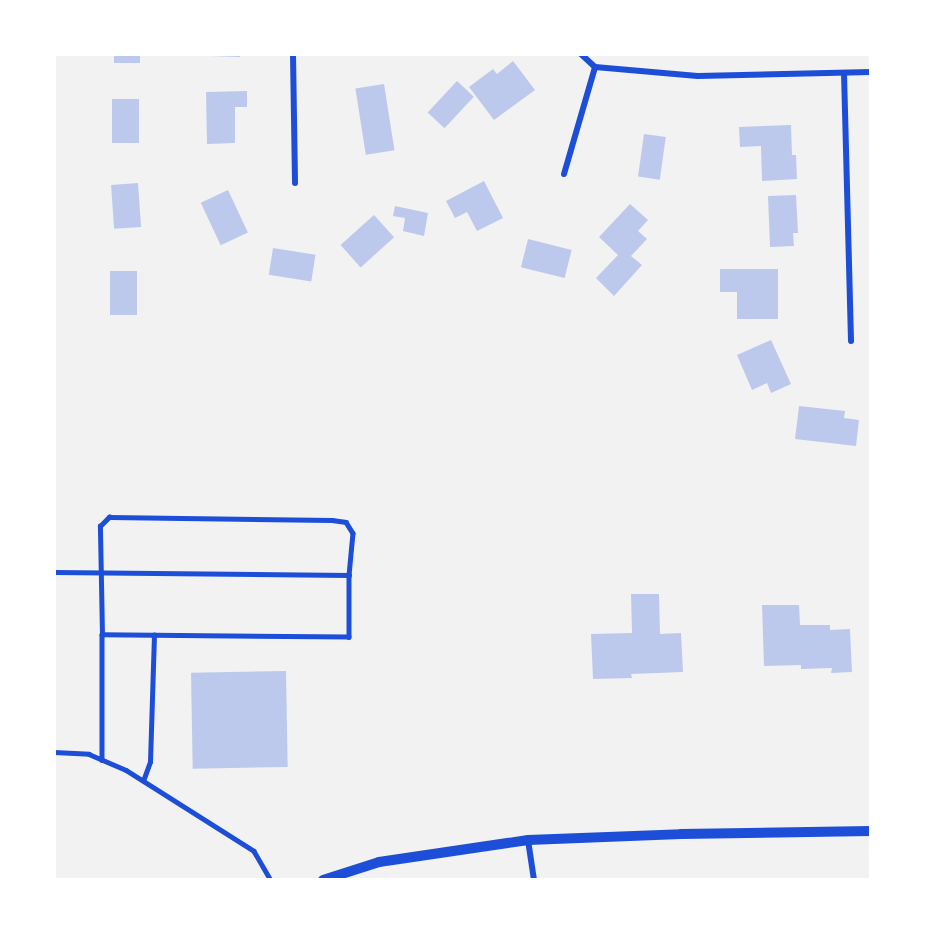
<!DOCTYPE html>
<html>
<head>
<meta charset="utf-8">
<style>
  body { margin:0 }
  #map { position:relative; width:925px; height:934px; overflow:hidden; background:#f2f2f2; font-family:"DejaVu Sans",sans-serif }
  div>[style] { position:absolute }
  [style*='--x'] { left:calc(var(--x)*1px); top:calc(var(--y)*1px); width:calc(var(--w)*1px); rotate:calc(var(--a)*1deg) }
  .building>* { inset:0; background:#bdc9ec; transform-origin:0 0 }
  .service>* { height:4.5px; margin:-2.25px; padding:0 2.25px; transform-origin:2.25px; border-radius:2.25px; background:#1d4ed8 }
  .minor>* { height:6px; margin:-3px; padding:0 3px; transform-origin:3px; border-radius:3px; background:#1d4ed8 }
  .tertiary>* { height:10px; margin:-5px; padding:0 5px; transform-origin:5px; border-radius:5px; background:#1d4ed8 }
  span { translate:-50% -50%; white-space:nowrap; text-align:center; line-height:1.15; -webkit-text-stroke:5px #fff; paint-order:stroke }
  .frame { position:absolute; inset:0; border:56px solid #fff; pointer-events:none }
</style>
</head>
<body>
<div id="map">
  <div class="building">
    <div style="left:114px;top:54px;width:26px;height:9px"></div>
    <div style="clip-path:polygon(210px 54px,240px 54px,240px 57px,210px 56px)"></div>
    <div style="clip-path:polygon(513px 61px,535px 90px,494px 120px,469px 87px,493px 69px,497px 74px)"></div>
    <div style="left:457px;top:81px;width:23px;height:43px;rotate:43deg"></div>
    <div style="left:384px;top:84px;width:67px;height:29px;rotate:81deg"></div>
    <div style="clip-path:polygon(247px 91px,247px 107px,235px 107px,235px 143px,207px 144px,206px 92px)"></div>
    <div style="left:139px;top:99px;width:44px;height:27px;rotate:90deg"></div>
    <div style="clip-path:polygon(791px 125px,792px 155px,796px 155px,797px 179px,762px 181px,761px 146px,740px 147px,739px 127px)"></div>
    <div style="left:644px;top:134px;width:22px;height:43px;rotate:8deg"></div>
    <div style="clip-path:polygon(484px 181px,503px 218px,477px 231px,467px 212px,455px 218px,446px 201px)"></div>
    <div style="left:138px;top:183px;width:44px;height:27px;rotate:86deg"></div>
    <div style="left:228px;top:190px;width:47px;height:30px;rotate:65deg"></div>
    <div style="clip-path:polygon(796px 195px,798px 233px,793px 233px,794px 246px,770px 247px,768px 196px)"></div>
    <div style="clip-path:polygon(630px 204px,648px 220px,638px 231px,647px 239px,631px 256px,642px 265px,614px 296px,596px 278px,618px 255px,599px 237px)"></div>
    <div style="clip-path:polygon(395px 206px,428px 213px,424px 236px,403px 231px,405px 218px,393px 216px)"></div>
    <div style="left:374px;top:215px;width:30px;height:45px;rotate:48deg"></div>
    <div style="left:528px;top:239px;width:45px;height:29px;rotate:14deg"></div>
    <div style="left:273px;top:248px;width:43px;height:27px;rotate:9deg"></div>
    <div style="clip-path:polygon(720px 269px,778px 269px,778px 319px,737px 319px,737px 292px,720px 292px)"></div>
    <div style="left:110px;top:271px;width:27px;height:44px"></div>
    <div style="clip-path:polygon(771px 340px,791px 384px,771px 393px,767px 383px,752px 390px,737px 355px)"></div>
    <div style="clip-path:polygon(799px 406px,845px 411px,844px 418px,859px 420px,856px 446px,795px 439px)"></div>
    <div style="clip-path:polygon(631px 594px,659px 594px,660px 634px,681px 633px,683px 672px,631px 674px,632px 678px,593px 679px,591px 634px,632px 633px)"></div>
    <div style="clip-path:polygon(762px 605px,799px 605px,800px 625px,830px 625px,830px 630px,850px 629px,852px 672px,831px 673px,832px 668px,801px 669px,801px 665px,764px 666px)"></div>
    <div style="left:286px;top:671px;width:96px;height:95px;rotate:89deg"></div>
  </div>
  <div class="service">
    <div style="--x:54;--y:572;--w:295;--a:0.6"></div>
    <div style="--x:349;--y:575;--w:62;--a:90"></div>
    <div style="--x:349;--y:637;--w:247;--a:-179.5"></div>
    <div style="--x:102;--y:635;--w:125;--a:90"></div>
    <div style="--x:102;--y:635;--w:109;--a:-91.1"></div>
    <div style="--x:100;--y:526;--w:13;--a:-45"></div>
    <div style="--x:109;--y:517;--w:223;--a:0.8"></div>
    <div style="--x:332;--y:520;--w:14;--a:8"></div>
    <div style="--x:346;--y:522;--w:13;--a:58"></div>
    <div style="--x:353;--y:533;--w:42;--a:95.4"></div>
    <div style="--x:54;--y:752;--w:35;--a:3"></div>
    <div style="--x:89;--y:754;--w:40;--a:23.4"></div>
    <div style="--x:126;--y:770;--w:151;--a:32.3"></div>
    <div style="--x:254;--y:851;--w:34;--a:60"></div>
    <div style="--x:143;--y:781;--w:20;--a:-70"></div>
    <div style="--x:150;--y:762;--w:127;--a:-88.2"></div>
  </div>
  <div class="minor">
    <div style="--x:293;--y:54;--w:129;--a:89.1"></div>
    <div style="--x:581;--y:54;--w:19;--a:43"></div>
    <div style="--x:595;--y:67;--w:103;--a:5"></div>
    <div style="--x:698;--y:76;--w:173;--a:-1.3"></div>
    <div style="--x:844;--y:73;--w:268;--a:88.5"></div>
    <div style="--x:564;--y:174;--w:111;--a:-73.8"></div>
    <div style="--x:528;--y:840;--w:40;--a:81.5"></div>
  </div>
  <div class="tertiary">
    <div style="--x:323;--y:880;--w:59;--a:-17.8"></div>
    <div style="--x:379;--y:862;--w:151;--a:-8.4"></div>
    <div style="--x:528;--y:840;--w:153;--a:-2.2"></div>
    <div style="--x:681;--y:834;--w:190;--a:-0.9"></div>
  </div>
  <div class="frame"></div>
</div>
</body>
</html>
